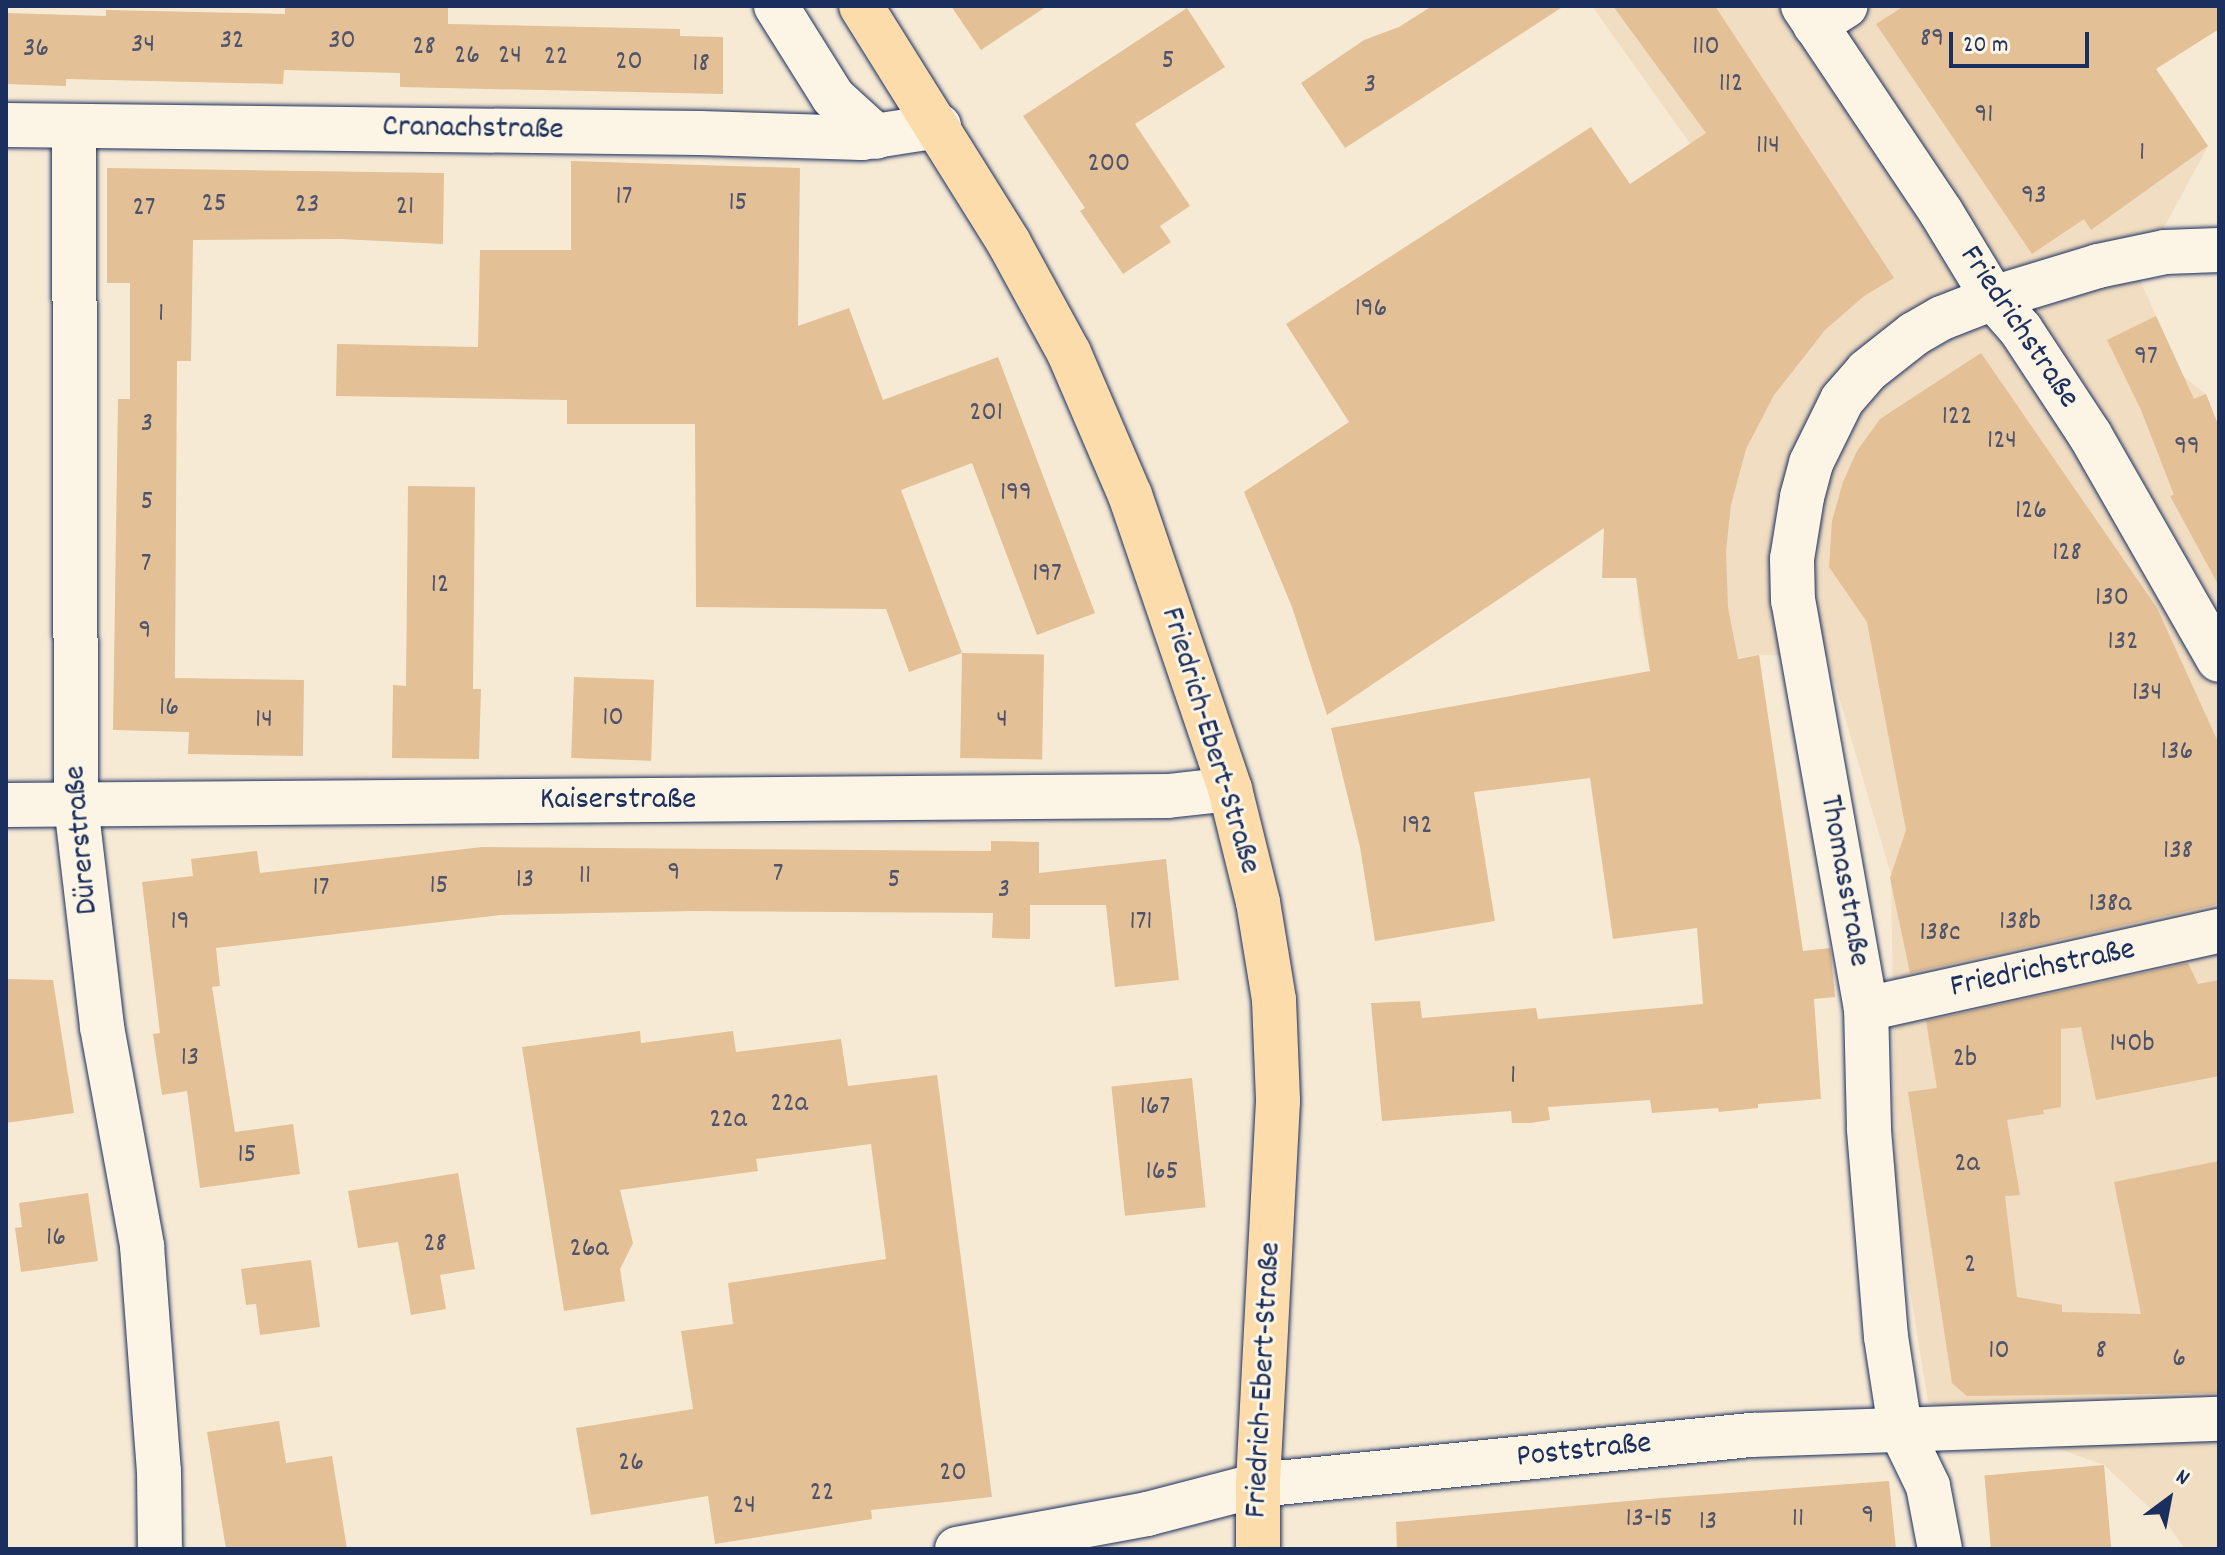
<!DOCTYPE html>
<html>
<head>
<meta charset="utf-8">
<style>
  body { margin:0 }
  #map { position:relative; width:2225px; height:1555px; overflow:hidden; background:#f7ead5; font-family:Dekko,sans-serif }
  div>[style] { position:absolute }
  [style*='--x'] { left:calc(var(--x)*1px); top:calc(var(--y)*1px); width:calc(var(--w)*1px); rotate:calc(var(--a)*1deg) }
  .built>* { inset:0; background:#f1ddc2 }
  .building>* { inset:0; background:#e3c095; transform-origin:0 0 }
  .roads { filter:drop-shadow(0 0 2px #1b2f5e) drop-shadow(0 0 2px #1b2f5e) }
  .minor>* { height:44px; margin:-22px; padding:0 22px; transform-origin:22px; border-radius:22px; background:#fcf5e5 }
  .major>* { height:44px; margin:-22px; padding:0 22px; transform-origin:22px; border-radius:22px; background:#fddcac }
  span { translate:-50% -50%; white-space:nowrap; text-align:center; line-height:1.15; -webkit-text-stroke:6px #fcf5e5; paint-order:stroke }
  .number-label { font-size:28px; color:#4d536c }
  .number-label span { -webkit-text-stroke-width:0 }
  .street-label { font-size:32px; color:#1b2f5e }
  .frame { position:absolute; inset:0; border:8px solid #1b2f5e; pointer-events:none }
  .north { position:absolute; left:2129px; top:1459px; width:80px; height:80px; -webkit-text-stroke:6px #fcf5e5; paint-order:stroke; rotate:32deg; font-size:22px; font-weight:700; line-height:32px; text-align:center; color:#1b2f5e }
  .north::after { content:''; display:block; margin:auto; width:28px; height:36px; background:#1b2f5e; clip-path:polygon(50% 0,100% 100%,50% 72%,0 100%) }
  .scale { position:absolute; left:1949px; top:32px; width:140px; height:36px; box-sizing:border-box; border:4px solid #1b2f5e; border-top:0; padding-left:10px; font-size:24px; line-height:28px; white-space:nowrap; color:#1b2f5e; -webkit-text-stroke:6px #fcf5e5; paint-order:stroke }
</style>
</head>
<body>
<div id="map">
  <div class="built">
    <div style="clip-path:polygon(1592px 6px,1957px 6px,2075px 162px,2172px 92px,2208px 146px,2138px 276px,2184px 377px,2206px 394px,2219px 427px,2219px 1549px,2185px 1549px,2168px 1525px,2104px 1465px,1928px 1402px,1896px 1201px,1891px 875px,1827px 656px,1759px 655px,1650px 671px,1639px 615px,1637px 584px,1648px 577px,1775px 263px)"></div>
  </div>
  <div class="building">
    <div style="clip-path:polygon(285px 6px,448px 6px,448px 24px,680px 29px,680px 36px,723px 37px,723px 94px,400px 87px,400px 73px,284px 70px,283px 84px,66px 79px,66px 86px,6px 84px,6px 13px,106px 16px,106px 10px,285px 14px)"></div>
    <div style="clip-path:polygon(951px 6px,1047px 6px,981px 50px)"></div>
    <div style="clip-path:polygon(1432px 6px,1564px 6px,1345px 148px,1301px 83px,1364px 40px,1399px 27px)"></div>
    <div style="clip-path:polygon(1613px 6px,1715px 6px,1894px 278px,1864px 296px,1825px 330px,1774px 395px,1746px 449px,1731px 505px,1726px 551px,1728px 608px,1738px 659px,1759px 655px,1803px 951px,1830px 948px,1831px 954px,1835px 997px,1814px 999px,1821px 1099px,1758px 1104px,1758px 1108px,1719px 1112px,1718px 1108px,1652px 1113px,1650px 1100px,1548px 1107px,1550px 1120px,1530px 1123px,1512px 1123px,1511px 1111px,1382px 1121px,1371px 1003px,1420px 1001px,1422px 1018px,1536px 1008px,1538px 1019px,1703px 1004px,1697px 928px,1613px 939px,1590px 778px,1474px 792px,1495px 921px,1375px 941px,1360px 847px,1331px 728px,1650px 671px,1636px 578px,1602px 578px,1604px 528px,1327px 715px,1292px 607px,1244px 492px,1349px 422px,1286px 324px,1591px 127px,1630px 184px,1706px 133px)"></div>
    <div style="clip-path:polygon(1904px 6px,2219px 6px,2219px 29px,2156px 69px,2208px 146px,2091px 230px,2084px 219px,2032px 254px,1876px 24px)"></div>
    <div style="clip-path:polygon(1187px 8px,1225px 67px,1135px 124px,1190px 206px,1160px 226px,1171px 242px,1123px 274px,1080px 211px,1085px 208px,1023px 116px)"></div>
    <div style="clip-path:polygon(571px 161px,800px 168px,798px 326px,849px 308px,883px 400px,998px 357px,1095px 613px,1037px 635px,972px 463px,901px 490px,962px 653px,909px 672px,886px 609px,696px 607px,695px 424px,567px 424px,567px 400px,336px 396px,337px 344px,478px 347px,480px 250px,571px 250px)"></div>
    <div style="clip-path:polygon(107px 168px,444px 173px,443px 244px,341px 239px,193px 240px,191px 361px,177px 361px,175px 678px,304px 680px,303px 756px,188px 754px,189px 732px,113px 730px,118px 399px,130px 399px,130px 283px,107px 283px)"></div>
    <div style="clip-path:polygon(2156px 316px,2194px 399px,2206px 394px,2219px 427px,2219px 586px,2170px 496px,2174px 495px,2141px 410px,2107px 340px)"></div>
    <div style="clip-path:polygon(1981px 353px,2157px 608px,2219px 744px,2219px 904px,1910px 973px,1890px 878px,1906px 830px,1867px 622px,1829px 567px,1832px 521px,1843px 482px,1857px 451px,1880px 419px)"></div>
    <div style="clip-path:polygon(408px 486px,475px 487px,473px 689px,481px 689px,479px 759px,392px 758px,393px 685px,406px 686px)"></div>
    <div style="left:962px;top:653px;width:82px;height:105px;rotate:1deg"></div>
    <div style="left:574px;top:677px;width:80px;height:81px;rotate:2deg"></div>
    <div style="clip-path:polygon(991px 841px,1039px 842px,1039px 873px,1166px 859px,1179px 980px,1115px 987px,1106px 905px,1030px 905px,1030px 939px,992px 938px,993px 913px,693px 911px,501px 915px,216px 948px,220px 986px,212px 987px,235px 1132px,293px 1124px,300px 1174px,200px 1188px,187px 1091px,162px 1095px,153px 1034px,160px 1033px,142px 882px,193px 876px,191px 859px,257px 851px,260px 873px,482px 847px,991px 851px)"></div>
    <div style="clip-path:polygon(2188px 963px,2198px 984px,2219px 980px,2219px 1076px,2096px 1100px,2081px 1027px,2061px 1029px,2061px 1107px,2043px 1110px,2044px 1114px,2007px 1120px,2020px 1195px,2005px 1196px,2017px 1297px,2062px 1305px,2062px 1312px,2141px 1314px,2114px 1182px,2219px 1161px,2219px 1393px,1967px 1396px,1952px 1383px,1908px 1092px,1937px 1088px,1926px 1021px)"></div>
    <div style="clip-path:polygon(6px 979px,53px 980px,74px 1113px,6px 1123px)"></div>
    <div style="clip-path:polygon(640px 1031px,641px 1043px,733px 1031px,736px 1052px,841px 1039px,848px 1086px,937px 1075px,992px 1497px,871px 1510px,872px 1519px,715px 1544px,708px 1496px,591px 1515px,576px 1428px,693px 1409px,681px 1331px,733px 1324px,728px 1283px,886px 1259px,871px 1144px,756px 1159px,758px 1171px,620px 1190px,633px 1243px,620px 1269px,625px 1301px,564px 1311px,522px 1047px)"></div>
    <div style="left:1192px;top:1078px;width:130px;height:81px;rotate:84deg"></div>
    <div style="clip-path:polygon(458px 1173px,475px 1269px,440px 1275px,446px 1309px,411px 1315px,398px 1242px,358px 1248px,348px 1191px)"></div>
    <div style="clip-path:polygon(88px 1193px,98px 1261px,21px 1272px,15px 1228px,22px 1227px,19px 1203px)"></div>
    <div style="clip-path:polygon(311px 1260px,320px 1327px,260px 1335px,256px 1304px,246px 1305px,241px 1269px)"></div>
    <div style="clip-path:polygon(279px 1421px,286px 1463px,332px 1456px,347px 1549px,226px 1549px,207px 1432px)"></div>
    <div style="left:2104px;top:1465px;width:84px;height:120px;rotate:85deg"></div>
    <div style="clip-path:polygon(1889px 1481px,1896px 1549px,1397px 1549px,1396px 1522px,1661px 1498px)"></div>
  </div>
  <div class="roads">
    <div class="minor">
      <div style="--x:776;--y:6;--w:107;--a:57.9"></div>
      <div style="--x:833;--y:97;--w:59;--a:42.3"></div>
      <div style="--x:1803;--y:6;--w:248;--a:56.2"></div>
      <div style="--x:1941;--y:212;--w:100;--a:58.8"></div>
      <div style="--x:1993;--y:298;--w:43;--a:48.8"></div>
      <div style="--x:2021;--y:330;--w:126;--a:56.7"></div>
      <div style="--x:2090;--y:435;--w:259;--a:60.2"></div>
      <div style="--x:1815;--y:25;--w:36;--a:-32"></div>
      <div style="--x:6;--y:125;--w:694;--a:0.66"></div>
      <div style="--x:700;--y:133;--w:162;--a:1.8"></div>
      <div style="--x:862;--y:138;--w:78;--a:-8.9"></div>
      <div style="--x:74;--y:127;--w:678;--a:89.83"></div>
      <div style="--x:76;--y:805;--w:224;--a:83.3"></div>
      <div style="--x:102;--y:1027;--w:223;--a:79.6"></div>
      <div style="--x:142;--y:1246;--w:226;--a:85.7"></div>
      <div style="--x:159;--y:1471;--w:78;--a:89.3"></div>
      <div style="--x:6;--y:805;--w:1162;--a:-0.44"></div>
      <div style="--x:1168;--y:796;--w:62;--a:-6.4"></div>
      <div style="--x:1866;--y:1009;--w:362;--a:-12.5"></div>
      <div style="--x:957;--y:1549;--w:193;--a:-10.4"></div>
      <div style="--x:1147;--y:1514;--w:115;--a:-14.6"></div>
      <div style="--x:1258;--y:1485;--w:497;--a:-5.8"></div>
      <div style="--x:1752;--y:1435;--w:467;--a:-2"></div>
      <div style="--x:1940;--y:1549;--w:64;--a:-100.8"></div>
      <div style="--x:1928;--y:1486;--w:64;--a:-115.8"></div>
      <div style="--x:1900;--y:1428;--w:92;--a:-98.7"></div>
      <div style="--x:1886;--y:1337;--w:210;--a:-94.7"></div>
      <div style="--x:1869;--y:1128;--w:119;--a:-91.4"></div>
      <div style="--x:1866;--y:1009;--w:414;--a:-100.1"></div>
      <div style="--x:1793;--y:601;--w:42;--a:-91.4"></div>
      <div style="--x:1792;--y:559;--w:63;--a:-80.8"></div>
      <div style="--x:1802;--y:497;--w:35;--a:-75"></div>
      <div style="--x:1811;--y:463;--w:70;--a:-63.8"></div>
      <div style="--x:1842;--y:400;--w:38;--a:-49"></div>
      <div style="--x:1867;--y:371;--w:60;--a:-38.2"></div>
      <div style="--x:1914;--y:334;--w:32;--a:-30"></div>
      <div style="--x:1942;--y:318;--w:55;--a:-21.4"></div>
      <div style="--x:1993;--y:298;--w:110;--a:-16.9"></div>
      <div style="--x:2098;--y:266;--w:68;--a:-11.8"></div>
      <div style="--x:2165;--y:252;--w:54;--a:-2.1"></div>
    </div>
    <div class="major">
      <div style="--x:861;--y:6;--w:279;--a:58"></div>
      <div style="--x:1009;--y:243;--w:125;--a:61.4"></div>
      <div style="--x:1069;--y:353;--w:155;--a:66.8"></div>
      <div style="--x:1130;--y:495;--w:311;--a:71.2"></div>
      <div style="--x:1230;--y:789;--w:116;--a:76.1"></div>
      <div style="--x:1258;--y:902;--w:99;--a:80.7"></div>
      <div style="--x:1274;--y:1000;--w:101;--a:87.7"></div>
      <div style="--x:1278;--y:1101;--w:385;--a:93"></div>
      <div style="--x:1258;--y:1485;--w:64;--a:90"></div>
    </div>
  </div>
  <div class="number-label">
    <span style="left:1932px;top:40px">89</span>
    <span style="left:232px;top:42px">32</span>
    <span style="left:342px;top:42px">30</span>
    <span style="left:143px;top:46px">34</span>
    <span style="left:424px;top:48px">28</span>
    <span style="left:1706px;top:48px">110</span>
    <span style="left:36px;top:50px">36</span>
    <span style="left:467px;top:57px">26</span>
    <span style="left:510px;top:57px">24</span>
    <span style="left:556px;top:58px">22</span>
    <span style="left:1168px;top:62px">5</span>
    <span style="left:629px;top:63px">20</span>
    <span style="left:701px;top:65px">18</span>
    <span style="left:1731px;top:85px">112</span>
    <span style="left:1370px;top:86px">3</span>
    <span style="left:1984px;top:116px">91</span>
    <span style="left:1768px;top:147px">114</span>
    <span style="left:2142px;top:154px">1</span>
    <span style="left:1109px;top:165px">200</span>
    <span style="left:2034px;top:197px">93</span>
    <span style="left:624px;top:198px">17</span>
    <span style="left:738px;top:204px">15</span>
    <span style="left:214px;top:205px">25</span>
    <span style="left:307px;top:206px">23</span>
    <span style="left:405px;top:208px">21</span>
    <span style="left:144px;top:209px">27</span>
    <span style="left:1371px;top:310px">196</span>
    <span style="left:161px;top:315px">1</span>
    <span style="left:2146px;top:358px">97</span>
    <span style="left:986px;top:414px">201</span>
    <span style="left:1957px;top:418px">122</span>
    <span style="left:147px;top:425px">3</span>
    <span style="left:2002px;top:442px">124</span>
    <span style="left:2187px;top:448px">99</span>
    <span style="left:1016px;top:494px">199</span>
    <span style="left:147px;top:503px">5</span>
    <span style="left:2031px;top:512px">126</span>
    <span style="left:2067px;top:554px">128</span>
    <span style="left:146px;top:565px">7</span>
    <span style="left:1047px;top:575px">197</span>
    <span style="left:440px;top:586px">12</span>
    <span style="left:2112px;top:599px">130</span>
    <span style="left:145px;top:632px">9</span>
    <span style="left:2123px;top:643px">132</span>
    <span style="left:2147px;top:694px">134</span>
    <span style="left:169px;top:709px">16</span>
    <span style="left:613px;top:719px">10</span>
    <span style="left:264px;top:721px">14</span>
    <span style="left:1002px;top:721px">4</span>
    <span style="left:2177px;top:753px">136</span>
    <span style="left:1417px;top:827px">192</span>
    <span style="left:2178px;top:852px">138</span>
    <span style="left:674px;top:874px">9</span>
    <span style="left:778px;top:875px">7</span>
    <span style="left:585px;top:877px">11</span>
    <span style="left:525px;top:881px">13</span>
    <span style="left:894px;top:881px">5</span>
    <span style="left:439px;top:887px">15</span>
    <span style="left:321px;top:889px">17</span>
    <span style="left:1004px;top:891px">3</span>
    <span style="left:2110px;top:905px">138a</span>
    <span style="left:180px;top:923px">19</span>
    <span style="left:1141px;top:923px">171</span>
    <span style="left:2020px;top:923px">138b</span>
    <span style="left:1940px;top:934px">138c</span>
    <span style="left:2132px;top:1045px">140b</span>
    <span style="left:190px;top:1059px">13</span>
    <span style="left:1965px;top:1060px">2b</span>
    <span style="left:1513px;top:1077px">1</span>
    <span style="left:789px;top:1105px">22a</span>
    <span style="left:1155px;top:1108px">167</span>
    <span style="left:728px;top:1121px">22a</span>
    <span style="left:247px;top:1156px">15</span>
    <span style="left:1967px;top:1165px">2a</span>
    <span style="left:1162px;top:1173px">165</span>
    <span style="left:56px;top:1239px">16</span>
    <span style="left:435px;top:1245px">28</span>
    <span style="left:589px;top:1250px">26a</span>
    <span style="left:1970px;top:1266px">2</span>
    <span style="left:1999px;top:1352px">10</span>
    <span style="left:2101px;top:1352px">8</span>
    <span style="left:2179px;top:1360px">6</span>
    <span style="left:631px;top:1464px">26</span>
    <span style="left:953px;top:1474px">20</span>
    <span style="left:822px;top:1494px">22</span>
    <span style="left:744px;top:1507px">24</span>
    <span style="left:1868px;top:1517px">9</span>
    <span style="left:1649px;top:1520px">13-15</span>
    <span style="left:1798px;top:1520px">11</span>
    <span style="left:1708px;top:1523px">13</span>
  </div>
  <div class="street-label">
    <span style="left:473px;top:130px;rotate:1deg">Cranachstraße</span>
    <span style="left:2018px;top:328px;rotate:56deg">Friedrichstraße</span>
    <span style="left:1209px;top:741px;rotate:73deg">Friedrich-Ebert-Straße</span>
    <span style="left:618px;top:801px">Kaiserstraße</span>
    <span style="left:83px;top:840px;rotate:-95deg">Dürerstraße</span>
    <span style="left:1843px;top:881px;rotate:80deg">Thomasstraße</span>
    <span style="left:2043px;top:970px;rotate:-12deg">Friedrichstraße</span>
    <span style="left:1265px;top:1380px;rotate:-87deg">Friedrich-Ebert-Straße</span>
    <span style="left:1584px;top:1452px;rotate:-6deg">Poststraße</span>
  </div>
  <div class="frame"></div>
  <div class="north">N</div>
  <div class="scale">20 m</div>
</div>
</body>
</html>
